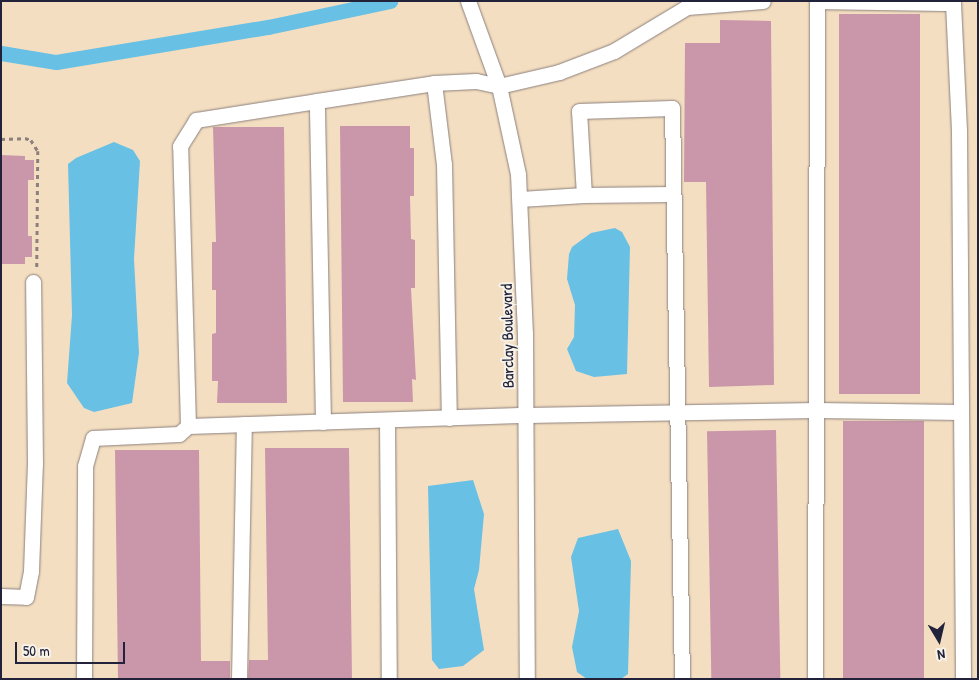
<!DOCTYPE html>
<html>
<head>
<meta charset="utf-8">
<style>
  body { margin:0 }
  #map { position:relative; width:979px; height:680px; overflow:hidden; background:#f4dec1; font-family:"Patrick Hand",sans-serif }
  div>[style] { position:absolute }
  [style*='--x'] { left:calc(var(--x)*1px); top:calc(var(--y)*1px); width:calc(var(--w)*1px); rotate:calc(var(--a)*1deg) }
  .water>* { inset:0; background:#68c0e5 }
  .canal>* { height:15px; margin:-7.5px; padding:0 7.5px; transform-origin:7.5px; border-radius:7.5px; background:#68c0e5 }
  .building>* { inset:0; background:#ca96aa; transform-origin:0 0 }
  .path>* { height:2.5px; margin-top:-1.25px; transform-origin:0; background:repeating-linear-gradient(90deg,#8b807e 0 4px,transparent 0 8px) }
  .roads { filter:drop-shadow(0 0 1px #8b807e) drop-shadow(0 0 1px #8b807e) }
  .minor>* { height:15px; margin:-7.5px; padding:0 7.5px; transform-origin:7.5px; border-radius:7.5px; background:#fff }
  span { translate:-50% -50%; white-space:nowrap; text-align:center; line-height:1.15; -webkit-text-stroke:4px #f7f3e8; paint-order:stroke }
  .street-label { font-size:16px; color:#22223b }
  .frame { position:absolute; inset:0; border:2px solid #22223b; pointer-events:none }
  .north { position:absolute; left:914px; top:615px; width:50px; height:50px; -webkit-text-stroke:4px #f7f3e8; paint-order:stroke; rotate:171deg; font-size:14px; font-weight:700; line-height:20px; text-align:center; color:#22223b }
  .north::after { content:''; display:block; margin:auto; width:18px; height:22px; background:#22223b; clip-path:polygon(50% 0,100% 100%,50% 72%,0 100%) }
  .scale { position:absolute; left:15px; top:642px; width:110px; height:22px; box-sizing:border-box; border:2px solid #22223b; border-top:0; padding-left:6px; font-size:15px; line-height:18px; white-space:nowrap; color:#22223b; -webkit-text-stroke:4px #f7f3e8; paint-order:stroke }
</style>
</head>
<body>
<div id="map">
  <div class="water">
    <div style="clip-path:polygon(114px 142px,133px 150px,140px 161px,134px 259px,139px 353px,132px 403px,94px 412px,84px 408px,67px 383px,72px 315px,68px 164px,76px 158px)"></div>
    <div style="clip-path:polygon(615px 228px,622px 232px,630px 247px,627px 374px,594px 377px,576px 371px,567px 349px,574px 337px,575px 305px,567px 279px,569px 254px,572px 247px,591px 233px)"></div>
    <div style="clip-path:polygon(473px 480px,484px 514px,479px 570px,474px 589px,484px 650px,463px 666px,439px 669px,432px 660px,428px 486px)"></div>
    <div style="clip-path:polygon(618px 529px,631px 561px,628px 674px,621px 679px,587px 679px,577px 672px,572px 647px,579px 611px,571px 557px,578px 538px)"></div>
  </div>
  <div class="canal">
    <div style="--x:1;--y:53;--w:56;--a:9.3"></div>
    <div style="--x:56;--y:62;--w:215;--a:-9.4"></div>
    <div style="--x:268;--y:27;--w:125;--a:-12"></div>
  </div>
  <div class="building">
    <div style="left:839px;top:14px;width:81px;height:380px"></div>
    <div style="clip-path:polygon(720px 20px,771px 21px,774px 385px,709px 387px,706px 182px,684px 182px,685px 43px,720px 43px)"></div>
    <div style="clip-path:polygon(340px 126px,410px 126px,410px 148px,414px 148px,414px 196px,410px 196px,411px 239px,415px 240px,415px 288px,411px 288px,416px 380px,412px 379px,413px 402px,343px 402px)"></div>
    <div style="clip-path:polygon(213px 127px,284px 127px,287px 403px,217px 403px,218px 381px,212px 381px,212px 334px,216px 333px,216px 290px,212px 290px,212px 242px,216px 242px)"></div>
    <div style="clip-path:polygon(1px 155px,25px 156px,25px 160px,34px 160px,34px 180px,28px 180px,28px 236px,32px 236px,32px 257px,25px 257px,25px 264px,1px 264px)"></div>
    <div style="left:843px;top:421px;width:81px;height:258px"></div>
    <div style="left:776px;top:430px;width:249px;height:69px;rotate:89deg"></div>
    <div style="clip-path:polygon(265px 448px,349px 448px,352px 679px,248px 679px,249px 660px,268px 660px)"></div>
    <div style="clip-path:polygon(115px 450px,199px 450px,201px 661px,230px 661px,230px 679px,118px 679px)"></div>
  </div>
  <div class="path">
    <div style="--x:1;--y:139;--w:24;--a:-2"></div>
    <div style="--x:25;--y:138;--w:6;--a:18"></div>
    <div style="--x:31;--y:140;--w:13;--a:58"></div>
    <div style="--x:38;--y:151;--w:118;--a:90.5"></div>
  </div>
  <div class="roads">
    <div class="minor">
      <div style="--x:468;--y:1;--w:90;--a:70"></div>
      <div style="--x:499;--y:86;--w:90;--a:77.8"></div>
      <div style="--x:518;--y:174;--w:159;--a:87.5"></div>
      <div style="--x:525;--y:333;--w:346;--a:89.7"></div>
      <div style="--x:819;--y:1;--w:134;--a:0.9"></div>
      <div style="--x:953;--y:3;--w:128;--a:87.3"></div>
      <div style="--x:959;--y:131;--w:548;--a:89.58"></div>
      <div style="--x:434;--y:83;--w:82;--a:83"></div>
      <div style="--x:444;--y:164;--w:254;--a:88.9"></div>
      <div style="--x:584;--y:195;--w:89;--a:-0.6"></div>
      <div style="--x:520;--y:199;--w:64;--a:-3.6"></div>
      <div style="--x:584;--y:195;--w:84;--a:-93.4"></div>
      <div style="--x:579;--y:111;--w:93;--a:-1.8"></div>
      <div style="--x:672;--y:108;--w:571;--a:89"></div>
      <div style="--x:387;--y:420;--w:259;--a:89.6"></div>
      <div style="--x:323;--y:422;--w:321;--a:-91.1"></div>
      <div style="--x:317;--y:101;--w:118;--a:-8.7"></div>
      <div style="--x:434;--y:83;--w:42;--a:-2.7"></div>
      <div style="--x:476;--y:81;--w:24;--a:12"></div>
      <div style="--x:499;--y:86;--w:62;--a:-13.1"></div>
      <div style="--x:559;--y:72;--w:59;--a:-20.9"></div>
      <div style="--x:614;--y:51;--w:85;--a:-31.1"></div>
      <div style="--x:687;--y:7;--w:76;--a:-4.5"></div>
      <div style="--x:188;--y:426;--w:280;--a:-91.6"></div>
      <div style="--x:180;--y:146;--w:31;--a:-58"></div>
      <div style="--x:196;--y:120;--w:122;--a:-8.9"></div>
      <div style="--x:1;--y:596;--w:25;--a:2"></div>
      <div style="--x:26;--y:597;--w:26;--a:-79"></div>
      <div style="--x:31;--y:571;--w:107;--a:-87.9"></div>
      <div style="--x:35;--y:464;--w:182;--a:-90.6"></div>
      <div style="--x:84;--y:679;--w:213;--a:-89.7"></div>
      <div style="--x:85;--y:466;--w:29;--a:-74"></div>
      <div style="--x:93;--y:438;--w:86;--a:-2.7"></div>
      <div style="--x:179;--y:434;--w:12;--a:-42"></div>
      <div style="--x:188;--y:426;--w:339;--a:-1.9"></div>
      <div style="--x:527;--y:415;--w:289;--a:-1"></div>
      <div style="--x:816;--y:410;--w:144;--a:0.8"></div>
      <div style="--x:239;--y:679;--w:255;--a:-88.9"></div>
      <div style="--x:815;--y:679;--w:678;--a:-89.83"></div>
    </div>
  </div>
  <div class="street-label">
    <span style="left:507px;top:336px;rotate:-91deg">Barclay Boulevard</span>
  </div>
  <div class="frame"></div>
  <div class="north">N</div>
  <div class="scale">50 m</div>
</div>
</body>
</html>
